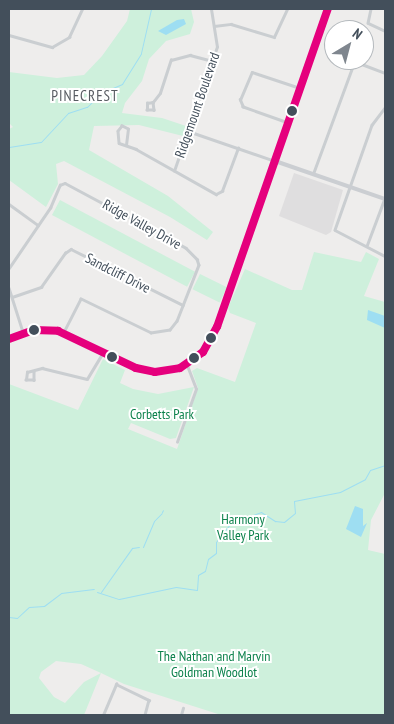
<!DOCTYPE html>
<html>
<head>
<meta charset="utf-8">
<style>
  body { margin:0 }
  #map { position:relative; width:394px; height:724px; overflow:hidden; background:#eeedec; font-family:"PT Sans Narrow",sans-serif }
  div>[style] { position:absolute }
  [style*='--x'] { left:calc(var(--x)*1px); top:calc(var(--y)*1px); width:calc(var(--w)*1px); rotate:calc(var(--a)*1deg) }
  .education>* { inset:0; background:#dfdedf }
  .green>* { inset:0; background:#cef0dc; transform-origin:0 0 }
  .water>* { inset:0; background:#9edef2 }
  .stream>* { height:1px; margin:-0.5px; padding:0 0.5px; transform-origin:0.5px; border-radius:0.5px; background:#9edef2 }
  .street>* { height:2.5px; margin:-1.25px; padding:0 1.25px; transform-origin:1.25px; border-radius:1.25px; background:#caced1 }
  .secondary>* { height:4px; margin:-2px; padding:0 2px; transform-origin:2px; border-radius:2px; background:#cbced2 }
  .bus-1>* { height:8px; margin:-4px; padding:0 4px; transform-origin:4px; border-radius:4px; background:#e5007d }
  .dots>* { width:14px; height:14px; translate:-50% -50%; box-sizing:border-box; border:2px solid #fff; border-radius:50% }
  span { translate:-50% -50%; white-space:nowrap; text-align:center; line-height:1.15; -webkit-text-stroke:4px #fff; paint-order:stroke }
  .street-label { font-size:14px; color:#434f5b }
  .park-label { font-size:14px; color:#0d824c }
  .neighbourhood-label { font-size:15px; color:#585c62; letter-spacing:1px }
  .frame { position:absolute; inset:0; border:10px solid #434f5b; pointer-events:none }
  .north { position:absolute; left:324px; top:20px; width:50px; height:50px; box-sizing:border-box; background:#fff; border:1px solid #b4b9bd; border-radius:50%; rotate:37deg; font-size:14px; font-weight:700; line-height:20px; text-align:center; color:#434f5b }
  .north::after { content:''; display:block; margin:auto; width:18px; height:22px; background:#7f868e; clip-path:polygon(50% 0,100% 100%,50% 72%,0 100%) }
</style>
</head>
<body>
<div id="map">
  <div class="education">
    <div style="clip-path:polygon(294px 173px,343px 190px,331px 232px,326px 235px,279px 216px)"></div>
  </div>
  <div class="green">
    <div style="clip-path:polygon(130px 9px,191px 9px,194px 22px,190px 34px,166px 41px,149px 59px,142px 81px,125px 103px,122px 113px,162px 118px,186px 126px,183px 136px,139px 125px,94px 126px,89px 150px,168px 196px,213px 232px,207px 240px,170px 217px,64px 161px,56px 164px,58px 184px,46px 207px,9px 180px,9px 129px,13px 127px,9px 123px,9px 72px,57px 78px,84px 75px,102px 56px,127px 21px)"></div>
    <div style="left:60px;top:200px;width:153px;height:17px;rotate:28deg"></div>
    <div style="clip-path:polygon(evenodd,314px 252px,361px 262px,366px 252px,379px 259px,364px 296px,385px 302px,385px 493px,371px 520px,368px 550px,385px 554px,385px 715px,221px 715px,124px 684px,101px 673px,84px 715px,9px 715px,9px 384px,78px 410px,103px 359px,125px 370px,120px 383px,133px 389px,158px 394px,194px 387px,176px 438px,170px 439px,131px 423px,128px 429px,177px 449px,198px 388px,192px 371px,197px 368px,235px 382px,256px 323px,230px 313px,228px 308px,245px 269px,292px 290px,302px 290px,314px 252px,56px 661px,81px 664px,101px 673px,84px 682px,65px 703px,54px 697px,39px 678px,41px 672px,56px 661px)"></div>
    <div style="left:200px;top:274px;width:30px;height:17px;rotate:26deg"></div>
  </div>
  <div class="water">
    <div style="clip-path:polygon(177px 20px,184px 19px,186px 24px,166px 35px,158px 31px)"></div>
    <div style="clip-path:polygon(368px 310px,385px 316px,385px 328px,367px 320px)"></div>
    <div style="clip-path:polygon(355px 506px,363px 509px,363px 526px,367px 523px,361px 537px,346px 529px)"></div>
  </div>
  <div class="stream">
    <div style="--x:9;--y:147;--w:32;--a:-9"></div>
    <div style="--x:41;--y:142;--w:40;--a:-47"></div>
    <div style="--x:68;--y:113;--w:20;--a:-18"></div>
    <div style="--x:87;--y:107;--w:20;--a:-45"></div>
    <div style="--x:101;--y:93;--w:23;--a:-23"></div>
    <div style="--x:122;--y:84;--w:36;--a:-58"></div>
    <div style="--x:141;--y:53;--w:45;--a:-77.2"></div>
    <div style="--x:162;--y:512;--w:2;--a:-63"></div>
    <div style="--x:143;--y:547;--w:28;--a:-67"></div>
    <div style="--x:154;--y:521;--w:11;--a:-45"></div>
    <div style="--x:97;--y:592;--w:23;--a:18"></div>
    <div style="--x:119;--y:599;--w:58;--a:-11.9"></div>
    <div style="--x:176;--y:587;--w:21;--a:8"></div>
    <div style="--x:197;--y:590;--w:15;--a:-86"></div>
    <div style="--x:198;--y:575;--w:8;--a:-30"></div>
    <div style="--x:205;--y:571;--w:12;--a:-76"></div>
    <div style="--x:208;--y:559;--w:10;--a:-37"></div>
    <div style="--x:216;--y:553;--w:11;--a:-90"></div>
    <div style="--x:216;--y:542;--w:24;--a:-52"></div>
    <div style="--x:231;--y:523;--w:32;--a:-20"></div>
    <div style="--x:261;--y:512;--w:17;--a:33"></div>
    <div style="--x:275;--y:521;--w:9;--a:6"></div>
    <div style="--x:284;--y:522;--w:14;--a:-39"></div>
    <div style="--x:295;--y:513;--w:12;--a:-95"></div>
    <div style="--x:294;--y:501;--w:47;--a:-11.1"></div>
    <div style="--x:340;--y:492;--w:28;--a:-27"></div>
    <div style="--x:365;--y:479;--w:10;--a:-61"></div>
    <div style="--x:370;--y:470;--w:16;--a:-18"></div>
    <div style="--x:101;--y:592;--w:54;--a:-54.8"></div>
    <div style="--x:132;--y:548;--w:7;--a:-8"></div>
    <div style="--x:9;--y:617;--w:8;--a:7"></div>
    <div style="--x:17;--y:618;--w:16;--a:-43"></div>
    <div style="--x:29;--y:607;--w:15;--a:-4"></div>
    <div style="--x:44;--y:606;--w:21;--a:-37"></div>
    <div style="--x:61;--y:593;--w:33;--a:-7"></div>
  </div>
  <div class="street">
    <div style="--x:371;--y:9;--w:14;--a:102"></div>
    <div style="--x:368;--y:23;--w:19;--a:25"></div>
    <div style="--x:214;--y:26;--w:17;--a:-7"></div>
    <div style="--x:231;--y:24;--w:45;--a:16.8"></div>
    <div style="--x:274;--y:37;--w:31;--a:-65"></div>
    <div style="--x:9;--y:35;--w:45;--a:15.6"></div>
    <div style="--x:52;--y:47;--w:20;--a:-30"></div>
    <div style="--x:69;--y:37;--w:31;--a:-65"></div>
    <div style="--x:153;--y:102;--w:8;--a:83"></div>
    <div style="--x:154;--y:110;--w:7;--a:180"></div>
    <div style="--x:147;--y:110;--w:7;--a:-90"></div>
    <div style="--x:147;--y:103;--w:6;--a:-9"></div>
    <div style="--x:153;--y:102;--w:11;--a:-52"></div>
    <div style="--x:160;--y:93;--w:35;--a:-72"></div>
    <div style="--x:171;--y:60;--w:20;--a:-15"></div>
    <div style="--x:190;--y:55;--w:23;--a:15"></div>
    <div style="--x:385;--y:108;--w:21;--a:127"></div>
    <div style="--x:372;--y:125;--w:111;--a:109.4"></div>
    <div style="--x:335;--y:230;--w:56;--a:27.5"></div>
    <div style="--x:288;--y:123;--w:48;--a:-160.4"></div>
    <div style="--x:243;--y:107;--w:8;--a:-113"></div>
    <div style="--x:240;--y:100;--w:30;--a:-67"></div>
    <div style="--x:252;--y:72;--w:51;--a:18.4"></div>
    <div style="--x:188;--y:131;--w:92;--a:19"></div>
    <div style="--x:126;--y:145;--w:16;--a:-83"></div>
    <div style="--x:128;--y:129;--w:7;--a:-153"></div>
    <div style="--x:122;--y:126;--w:6;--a:129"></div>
    <div style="--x:118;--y:131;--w:12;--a:85"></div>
    <div style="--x:119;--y:143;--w:18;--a:19"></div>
    <div style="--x:136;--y:149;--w:92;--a:29.4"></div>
    <div style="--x:216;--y:194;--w:7;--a:-27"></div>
    <div style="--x:222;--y:191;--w:46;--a:-69.6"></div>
    <div style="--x:174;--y:171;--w:131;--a:-70.9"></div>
    <div style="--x:217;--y:47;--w:38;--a:-99"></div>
    <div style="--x:313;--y:174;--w:116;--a:-69.8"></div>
    <div style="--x:353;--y:65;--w:6;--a:-18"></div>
    <div style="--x:359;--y:63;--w:28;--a:21"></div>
    <div style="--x:9;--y:204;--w:36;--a:36"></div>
    <div style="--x:367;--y:245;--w:51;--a:-69.4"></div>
    <div style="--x:9;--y:268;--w:73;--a:-55.7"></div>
    <div style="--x:50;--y:208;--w:25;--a:-67"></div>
    <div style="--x:60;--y:185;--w:5;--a:-22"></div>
    <div style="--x:65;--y:183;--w:137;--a:28.2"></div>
    <div style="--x:186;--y:248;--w:16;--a:45"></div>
    <div style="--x:197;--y:259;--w:6;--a:72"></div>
    <div style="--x:199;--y:265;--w:60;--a:111.4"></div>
    <div style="--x:177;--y:321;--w:11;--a:128"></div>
    <div style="--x:170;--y:330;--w:19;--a:171"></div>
    <div style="--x:151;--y:333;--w:78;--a:-154.1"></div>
    <div style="--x:81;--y:299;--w:38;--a:117"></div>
    <div style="--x:9;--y:288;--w:46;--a:72.3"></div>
    <div style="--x:12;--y:297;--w:31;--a:-19"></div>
    <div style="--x:41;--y:287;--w:42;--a:-54.8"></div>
    <div style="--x:65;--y:253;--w:7;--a:-34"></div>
    <div style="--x:71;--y:249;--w:125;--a:26.6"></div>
    <div style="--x:34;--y:372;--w:8;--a:90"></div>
    <div style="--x:34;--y:380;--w:8;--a:180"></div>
    <div style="--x:26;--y:380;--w:8;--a:-83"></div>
    <div style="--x:27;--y:372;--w:16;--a:-15"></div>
    <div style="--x:42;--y:368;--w:46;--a:13.7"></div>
    <div style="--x:87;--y:379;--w:31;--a:-59"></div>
    <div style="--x:177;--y:442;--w:56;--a:-70.3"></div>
    <div style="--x:196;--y:389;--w:26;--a:-111"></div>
    <div style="--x:103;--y:715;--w:34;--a:-67"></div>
    <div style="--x:116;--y:684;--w:37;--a:26"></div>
    <div style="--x:149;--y:700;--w:16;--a:105"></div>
    <div style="--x:181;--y:715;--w:7;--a:-74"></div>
  </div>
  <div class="secondary">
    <div style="--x:275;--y:161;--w:116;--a:19.1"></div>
    <div style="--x:9;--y:339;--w:27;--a:-20"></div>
    <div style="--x:34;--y:330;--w:24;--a:2"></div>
    <div style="--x:58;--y:331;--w:86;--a:25.4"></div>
    <div style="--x:136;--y:368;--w:19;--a:12"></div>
    <div style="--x:155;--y:372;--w:25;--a:-9"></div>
    <div style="--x:180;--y:368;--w:28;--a:-35"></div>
    <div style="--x:203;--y:352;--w:29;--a:-61"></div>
    <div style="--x:217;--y:327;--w:337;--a:-70.8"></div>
  </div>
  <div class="bus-1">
    <div style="--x:9;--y:339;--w:27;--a:-20"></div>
    <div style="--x:34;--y:330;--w:24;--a:2"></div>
    <div style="--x:58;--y:331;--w:86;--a:25.4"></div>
    <div style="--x:136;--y:368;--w:19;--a:12"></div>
    <div style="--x:155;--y:372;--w:25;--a:-9"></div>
    <div style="--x:180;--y:368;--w:28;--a:-35"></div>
    <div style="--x:203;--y:352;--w:29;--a:-61"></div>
    <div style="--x:217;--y:327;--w:337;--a:-70.8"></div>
  </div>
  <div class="dots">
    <div style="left:292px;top:111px;background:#434f5b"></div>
    <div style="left:34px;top:330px;background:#434f5b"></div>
    <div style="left:211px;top:338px;background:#434f5b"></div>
    <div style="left:112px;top:357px;background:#434f5b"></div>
    <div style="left:194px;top:358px;background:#434f5b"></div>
  </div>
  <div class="street-label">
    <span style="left:197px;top:105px;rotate:-71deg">Ridgemount Boulevard</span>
    <span style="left:142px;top:224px;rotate:29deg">Ridge Valley Drive</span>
    <span style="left:118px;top:273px;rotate:27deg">Sandcliff Drive</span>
  </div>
  <div class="park-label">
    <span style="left:162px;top:414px">Corbetts Park</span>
    <span style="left:243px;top:527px">Harmony<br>Valley Park</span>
    <span style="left:214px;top:664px">The Nathan and Marvin<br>Goldman Woodlot</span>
  </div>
  <div class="neighbourhood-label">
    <span style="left:85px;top:96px">PINECREST</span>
  </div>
  <div class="frame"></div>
  <div class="north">N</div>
</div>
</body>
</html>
